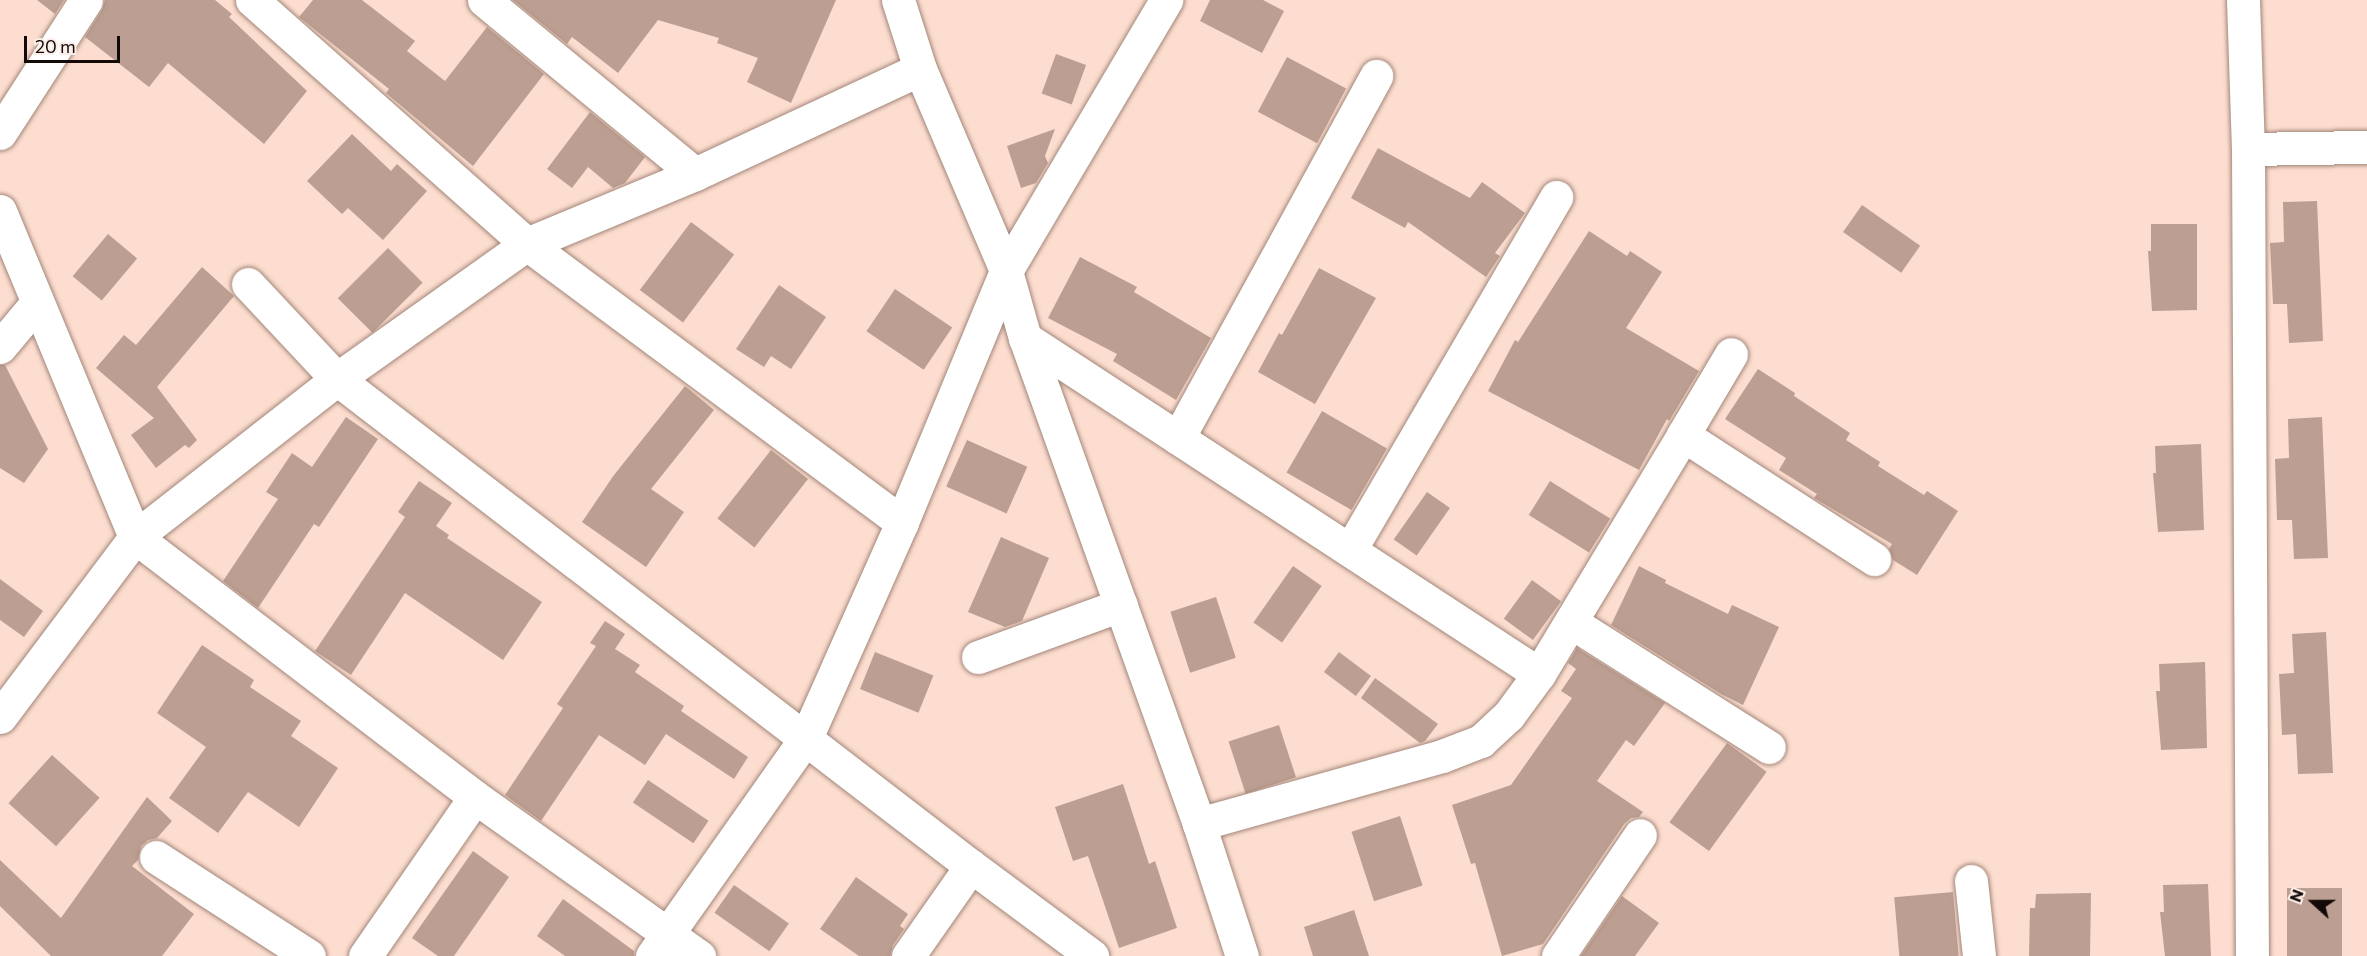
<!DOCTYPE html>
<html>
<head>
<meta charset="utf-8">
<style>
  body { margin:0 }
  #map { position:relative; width:2367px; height:956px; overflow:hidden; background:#fcddcf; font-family:Commissioner,sans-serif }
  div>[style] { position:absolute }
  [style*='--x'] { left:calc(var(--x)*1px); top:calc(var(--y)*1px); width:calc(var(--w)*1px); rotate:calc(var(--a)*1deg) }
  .building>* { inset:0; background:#bc9f92; transform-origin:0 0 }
  .roads { filter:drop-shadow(0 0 2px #a28679) drop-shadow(0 0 2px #a28679) }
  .minor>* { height:33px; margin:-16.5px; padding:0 16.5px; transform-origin:16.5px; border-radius:16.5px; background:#fff }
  span { translate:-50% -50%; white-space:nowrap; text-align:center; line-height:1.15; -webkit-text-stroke:4.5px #fbeee9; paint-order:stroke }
  .north { position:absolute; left:2283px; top:872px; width:60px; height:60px; -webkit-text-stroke:4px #fbeee9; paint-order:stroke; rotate:291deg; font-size:16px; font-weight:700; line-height:24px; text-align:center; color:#130906 }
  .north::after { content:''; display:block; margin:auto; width:21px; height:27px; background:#130906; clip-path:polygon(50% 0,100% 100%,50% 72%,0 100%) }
  .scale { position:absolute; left:24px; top:36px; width:96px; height:27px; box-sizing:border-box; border:3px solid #130906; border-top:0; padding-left:8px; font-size:18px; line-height:21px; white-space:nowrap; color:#130906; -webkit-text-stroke:4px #fbeee9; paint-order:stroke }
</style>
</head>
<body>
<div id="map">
  <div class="building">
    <div style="clip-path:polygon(37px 0,64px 0,55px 14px)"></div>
    <div style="clip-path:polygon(105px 0,215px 0,232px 14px,229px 17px,307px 91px,264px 144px,168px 63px,149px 87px,85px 37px,102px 10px)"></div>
    <div style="clip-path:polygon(313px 0,362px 0,415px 41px,407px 51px,445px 81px,487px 27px,544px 74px,473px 166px,386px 93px,389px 89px,299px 17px)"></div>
    <div style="clip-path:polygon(513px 0,836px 0,791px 103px,747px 82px,758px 58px,717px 43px,719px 38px,658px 20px,618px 73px,572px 37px,567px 44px)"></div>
    <div style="clip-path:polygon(1210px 0,1263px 0,1284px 11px,1262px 53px,1200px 21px)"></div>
    <div style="left:1056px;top:54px;width:32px;height:42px;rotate:20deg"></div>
    <div style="left:1287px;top:57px;width:67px;height:62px;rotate:28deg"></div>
    <div style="clip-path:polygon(590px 112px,645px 157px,625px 183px,613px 188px,588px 167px,572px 188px,547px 169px)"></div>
    <div style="clip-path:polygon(1055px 129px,1045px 156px,1048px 163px,1036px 183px,1021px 188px,1007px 146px)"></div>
    <div style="clip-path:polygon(352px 134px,391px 171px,397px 164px,427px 191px,383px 240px,348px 208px,342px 214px,307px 181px)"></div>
    <div style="clip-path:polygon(1378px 148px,1470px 198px,1482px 182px,1525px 213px,1495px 253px,1500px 256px,1486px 277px,1408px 222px,1405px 228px,1351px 198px)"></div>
    <div style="clip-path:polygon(2317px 201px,2323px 341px,2289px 343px,2287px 304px,2273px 304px,2270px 243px,2284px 242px,2283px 202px)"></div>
    <div style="left:1862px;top:205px;width:71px;height:33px;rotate:35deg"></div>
    <div style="left:691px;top:222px;width:54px;height:85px;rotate:37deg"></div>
    <div style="clip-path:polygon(2151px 224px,2197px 224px,2197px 310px,2152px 311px,2148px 251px,2151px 251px)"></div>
    <div style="clip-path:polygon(1589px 231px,1627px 256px,1630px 251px,1662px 272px,1626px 328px,1699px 371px,1669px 421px,1667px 419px,1639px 470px,1488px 391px,1515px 340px,1518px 342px)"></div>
    <div style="left:108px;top:234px;width:38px;height:55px;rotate:40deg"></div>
    <div style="left:388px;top:248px;width:49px;height:71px;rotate:45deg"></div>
    <div style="clip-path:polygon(1080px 257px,1137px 287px,1134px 292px,1211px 338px,1176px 400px,1113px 361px,1117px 354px,1048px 318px)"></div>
    <div style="clip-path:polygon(202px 267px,234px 296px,157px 387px,197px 440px,189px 448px,185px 445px,156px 468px,131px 435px,154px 418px,96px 368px,124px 335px,136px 345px)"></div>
    <div style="clip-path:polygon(1319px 268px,1376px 298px,1315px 404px,1258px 372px,1279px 333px,1282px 335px)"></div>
    <div style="clip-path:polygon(779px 285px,826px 317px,791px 369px,771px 356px,764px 367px,736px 349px)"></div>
    <div style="left:895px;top:289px;width:69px;height:51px;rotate:34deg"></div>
    <div style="clip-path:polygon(0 365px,5px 365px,48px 449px,24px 483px,0 468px)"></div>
    <div style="clip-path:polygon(1758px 369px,1795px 393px,1794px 396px,1850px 433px,1846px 440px,1880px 462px,1878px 466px,1924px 495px,1927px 491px,1958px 511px,1917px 575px,1893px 560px,1889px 549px,1892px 544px,1814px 498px,1817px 494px,1779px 470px,1786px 458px,1725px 419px)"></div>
    <div style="clip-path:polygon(685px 386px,714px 410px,651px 489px,684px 512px,646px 567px,582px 522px,614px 475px)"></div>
    <div style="left:1322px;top:411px;width:75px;height:71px;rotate:30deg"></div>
    <div style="clip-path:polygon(346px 417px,378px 439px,319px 527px,314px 524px,258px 608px,223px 581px,278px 499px,266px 492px,292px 453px,312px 467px)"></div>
    <div style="clip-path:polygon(2322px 417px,2328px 558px,2294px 559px,2292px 520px,2277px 520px,2275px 459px,2289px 458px,2288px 419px)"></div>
    <div style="left:967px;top:440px;width:66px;height:51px;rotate:24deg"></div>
    <div style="clip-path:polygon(2201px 444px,2204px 530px,2158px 532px,2153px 473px,2156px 473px,2155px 446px)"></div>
    <div style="left:771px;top:450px;width:47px;height:87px;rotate:38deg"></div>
    <div style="clip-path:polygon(419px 481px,452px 503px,436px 526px,449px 535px,447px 538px,542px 602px,503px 660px,405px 593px,351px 675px,315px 651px,405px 517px,398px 512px)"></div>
    <div style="left:1550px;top:481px;width:71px;height:40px;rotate:32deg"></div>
    <div style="left:1427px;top:492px;width:28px;height:58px;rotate:35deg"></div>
    <div style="clip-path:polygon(1001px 537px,1049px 558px,1022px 621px,1005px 627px,968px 612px)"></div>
    <div style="left:1293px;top:566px;width:35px;height:69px;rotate:35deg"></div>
    <div style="clip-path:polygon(1639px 566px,1666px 580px,1665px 583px,1728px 614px,1732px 605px,1779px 627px,1743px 705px,1721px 694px,1611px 625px)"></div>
    <div style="clip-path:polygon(0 579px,43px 611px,24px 637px,0 620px)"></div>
    <div style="left:1532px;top:580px;width:36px;height:48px;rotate:36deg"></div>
    <div style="left:1216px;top:597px;width:64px;height:48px;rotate:72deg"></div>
    <div style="clip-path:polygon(605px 621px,625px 634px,615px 649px,640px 665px,635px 672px,684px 706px,681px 711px,748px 757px,734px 779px,666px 734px,645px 765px,599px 735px,541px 821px,505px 795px,563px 708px,557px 704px,596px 646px,590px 643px)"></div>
    <div style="clip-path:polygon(2326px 632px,2333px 773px,2298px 774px,2296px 734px,2282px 735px,2279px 674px,2294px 673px,2292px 634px)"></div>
    <div style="clip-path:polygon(202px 645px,254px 680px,250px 687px,301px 721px,291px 736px,338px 768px,299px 827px,248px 792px,218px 833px,169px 798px,206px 747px,157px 713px)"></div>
    <div style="clip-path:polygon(1577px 648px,1665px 703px,1634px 746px,1626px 740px,1597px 781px,1643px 812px,1639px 817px,1631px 818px,1624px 824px,1543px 944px,1502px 956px,1475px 863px,1471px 864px,1452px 805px,1511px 785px,1572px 698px,1561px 691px,1576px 669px,1568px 663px)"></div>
    <div style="left:875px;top:652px;width:63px;height:40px;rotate:22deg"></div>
    <div style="left:1339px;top:652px;width:40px;height:25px;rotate:37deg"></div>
    <div style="clip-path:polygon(2205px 662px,2207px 748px,2161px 750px,2156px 691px,2160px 691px,2159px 664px)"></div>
    <div style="clip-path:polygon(1375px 678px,1438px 724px,1425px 741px,1420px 743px,1361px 698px)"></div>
    <div style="left:1279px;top:725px;width:55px;height:53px;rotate:72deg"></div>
    <div style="left:1727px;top:743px;width:49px;height:98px;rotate:36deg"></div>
    <div style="left:52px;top:755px;width:64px;height:65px;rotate:42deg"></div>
    <div style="left:648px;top:780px;width:73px;height:27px;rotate:34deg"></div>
    <div style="clip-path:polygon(1123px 784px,1149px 864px,1155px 861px,1177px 928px,1119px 948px,1088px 856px,1073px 861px,1055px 807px)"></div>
    <div style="clip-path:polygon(147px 797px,172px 821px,157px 838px,148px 840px,141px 846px,138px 860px,132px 866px,194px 914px,162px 956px,51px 956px,0 906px,0 860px,61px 918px)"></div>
    <div style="left:1400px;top:816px;width:73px;height:51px;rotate:72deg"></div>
    <div style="clip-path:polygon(473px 851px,509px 877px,454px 956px,438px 956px,412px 938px)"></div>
    <div style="clip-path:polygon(856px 877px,908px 914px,900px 926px,904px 929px,893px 945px,890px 956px,859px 956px,820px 929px)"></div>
    <div style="clip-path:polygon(2208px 884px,2211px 956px,2165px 956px,2160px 912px,2164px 912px,2163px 885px)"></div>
    <div style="left:734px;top:885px;width:67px;height:34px;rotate:35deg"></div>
    <div style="left:2287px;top:888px;width:55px;height:68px"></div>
    <div style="left:1953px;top:892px;width:64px;height:59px;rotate:85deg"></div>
    <div style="clip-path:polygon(2091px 893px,2090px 956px,2029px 956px,2030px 908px,2035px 908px,2036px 894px)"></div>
    <div style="clip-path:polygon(1622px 896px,1659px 923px,1635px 956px,1581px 956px)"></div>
    <div style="clip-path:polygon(563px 899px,634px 951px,634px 956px,565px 956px,537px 936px)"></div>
    <div style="clip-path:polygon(1354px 910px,1369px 956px,1313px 956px,1304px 927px)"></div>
  </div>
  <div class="roads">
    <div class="minor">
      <div style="--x:252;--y:0;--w:368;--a:41.6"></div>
      <div style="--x:527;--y:244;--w:467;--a:36.6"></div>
      <div style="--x:484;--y:0;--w:273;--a:39.5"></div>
      <div style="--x:898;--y:0;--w:72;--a:72.3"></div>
      <div style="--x:920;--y:69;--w:220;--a:66.9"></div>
      <div style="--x:1006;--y:271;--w:70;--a:74.2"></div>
      <div style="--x:1025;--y:338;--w:516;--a:70.3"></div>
      <div style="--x:1199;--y:824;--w:139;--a:72"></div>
      <div style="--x:2243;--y:0;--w:149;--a:88.1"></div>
      <div style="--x:2248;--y:149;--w:807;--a:89.72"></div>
      <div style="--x:0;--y:133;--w:158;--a:-57.1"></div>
      <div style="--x:2248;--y:149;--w:119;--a:-1"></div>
      <div style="--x:0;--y:211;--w:353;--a:67.5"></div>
      <div style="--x:135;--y:537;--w:428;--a:37.4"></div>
      <div style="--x:475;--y:797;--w:275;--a:35.4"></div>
      <div style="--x:248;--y:284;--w:130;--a:46.9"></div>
      <div style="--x:337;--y:379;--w:799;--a:37.53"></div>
      <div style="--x:971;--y:866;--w:151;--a:36.6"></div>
      <div style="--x:1025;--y:338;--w:614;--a:33.17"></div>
      <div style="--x:0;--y:347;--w:56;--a:-50.1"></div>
      <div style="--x:1683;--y:435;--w:94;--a:-59.3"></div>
      <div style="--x:1178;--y:438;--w:413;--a:-61.3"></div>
      <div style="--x:1350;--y:550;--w:409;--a:-59.7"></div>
      <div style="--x:1571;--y:622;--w:234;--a:32.3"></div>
      <div style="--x:978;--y:657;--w:152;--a:-20"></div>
      <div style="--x:0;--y:717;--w:225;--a:-53.1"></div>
      <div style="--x:135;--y:537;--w:256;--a:-38"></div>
      <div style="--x:337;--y:379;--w:233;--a:-35.4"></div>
      <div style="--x:527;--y:244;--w:182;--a:-22.6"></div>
      <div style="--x:695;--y:174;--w:248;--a:-25"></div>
      <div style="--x:1199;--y:824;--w:252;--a:-15.6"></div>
      <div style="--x:1442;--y:756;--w:42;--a:-21"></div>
      <div style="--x:1481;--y:741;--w:38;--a:-43"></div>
      <div style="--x:1509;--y:715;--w:51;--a:-53.8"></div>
      <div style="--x:1539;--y:674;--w:279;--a:-58.9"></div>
      <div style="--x:1683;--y:435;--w:228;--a:33"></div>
      <div style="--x:156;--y:857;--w:182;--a:32.9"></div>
      <div style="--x:1971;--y:881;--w:75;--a:83.9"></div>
      <div style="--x:365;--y:956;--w:193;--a:-55.3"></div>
      <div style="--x:652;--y:956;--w:267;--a:-54.8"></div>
      <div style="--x:806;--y:738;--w:236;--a:-66"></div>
      <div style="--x:902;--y:522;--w:272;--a:-67.5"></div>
      <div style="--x:1006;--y:271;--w:315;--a:-59.4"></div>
      <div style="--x:908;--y:956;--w:110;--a:-55"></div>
      <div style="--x:1558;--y:956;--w:146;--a:-55.9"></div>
    </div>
  </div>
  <div class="north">N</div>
  <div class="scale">20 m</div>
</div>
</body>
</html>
